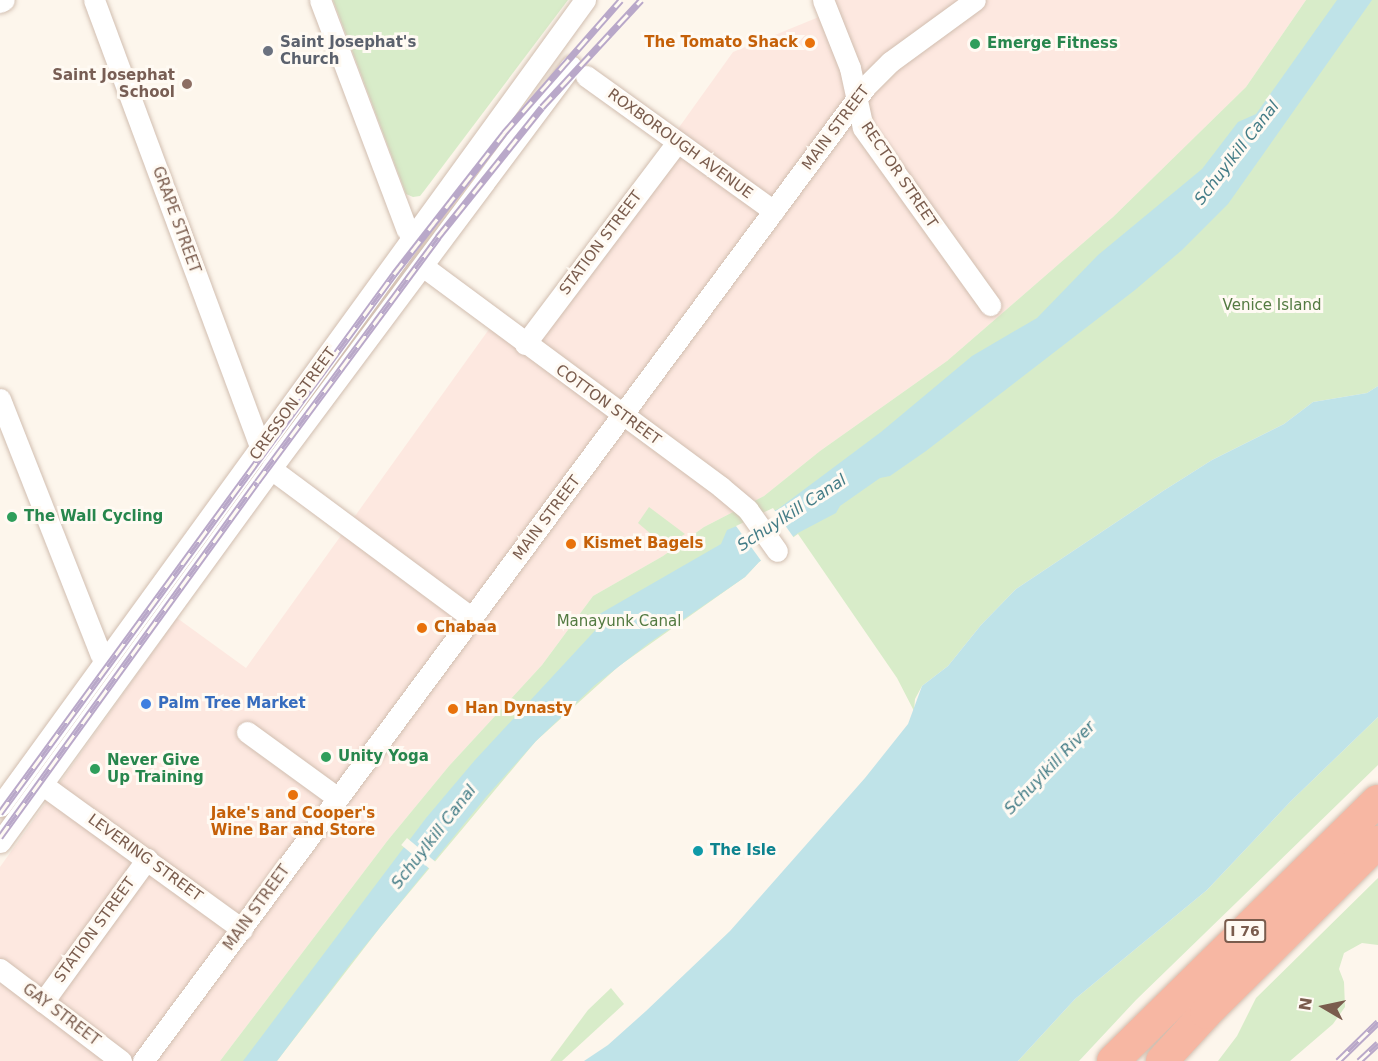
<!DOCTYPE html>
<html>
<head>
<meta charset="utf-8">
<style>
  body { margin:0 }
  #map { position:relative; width:1378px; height:1061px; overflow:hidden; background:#fdf6ec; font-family:"DejaVu Sans",sans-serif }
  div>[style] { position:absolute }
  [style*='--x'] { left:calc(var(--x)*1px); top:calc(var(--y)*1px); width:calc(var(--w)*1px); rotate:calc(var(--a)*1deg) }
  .commercial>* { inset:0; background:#fde8e0 }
  .green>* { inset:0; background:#d8ecc9 }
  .water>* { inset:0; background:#bfe3e8 }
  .pier>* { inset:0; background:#fdf6ec; transform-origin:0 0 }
  .roads { filter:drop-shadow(0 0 2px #d1beb0) drop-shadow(0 0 2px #d1beb0) }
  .minor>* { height:21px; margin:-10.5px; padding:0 10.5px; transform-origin:10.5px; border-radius:10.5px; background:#fff }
  .highway>* { height:32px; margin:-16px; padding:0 16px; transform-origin:16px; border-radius:16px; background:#f7b7a3 }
  .rail>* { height:7px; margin-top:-3.5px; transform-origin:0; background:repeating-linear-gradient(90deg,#fffaf3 0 14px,#b9a8c9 0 28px); box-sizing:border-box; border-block:2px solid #b9a8c9 }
  .dots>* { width:16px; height:16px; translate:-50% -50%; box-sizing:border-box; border:3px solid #fffaf3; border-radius:50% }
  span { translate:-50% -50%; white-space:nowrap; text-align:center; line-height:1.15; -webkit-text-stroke:6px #fffaf3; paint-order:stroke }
  .shield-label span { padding:2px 4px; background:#fffaf3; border:2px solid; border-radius:4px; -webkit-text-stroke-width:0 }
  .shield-label { font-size:14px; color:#7a5c4d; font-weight:700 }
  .worship-label { font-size:15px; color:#5b616d; font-weight:700 }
  .left { translate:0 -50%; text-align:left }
  .food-label { font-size:15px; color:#c56008; font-weight:700 }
  .right { translate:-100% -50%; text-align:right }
  .leisure-label { font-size:15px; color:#27864d; font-weight:700 }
  .education-label { font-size:15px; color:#785e54; font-weight:700 }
  .street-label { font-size:15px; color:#7a5c4d }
  .park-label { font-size:15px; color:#537a41 }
  .shop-label { font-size:15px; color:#366cbe; font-weight:700 }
  .culture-label { font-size:15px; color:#0d838f; font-weight:700 }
  .water-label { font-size:16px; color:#437c86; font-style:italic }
  .north { position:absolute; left:1294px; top:977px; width:60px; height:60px; -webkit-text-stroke:4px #fffaf3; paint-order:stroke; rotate:279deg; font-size:16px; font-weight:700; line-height:24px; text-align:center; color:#7a5c4d }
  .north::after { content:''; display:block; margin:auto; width:21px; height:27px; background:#7a5c4d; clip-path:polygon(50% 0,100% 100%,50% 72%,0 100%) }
</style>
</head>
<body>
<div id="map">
  <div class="commercial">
    <div style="clip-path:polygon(827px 0,1306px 0,1246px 87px,1113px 217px,947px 361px,820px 451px,764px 496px,704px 527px,663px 556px,593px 596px,542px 665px,449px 766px,388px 840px,220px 1061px,0 1061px,0 867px,177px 618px,246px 668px,492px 325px,521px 348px,733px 52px,831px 12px)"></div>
  </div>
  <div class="green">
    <div style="clip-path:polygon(333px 0,568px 0,424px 191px,420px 196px,413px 197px,406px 194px)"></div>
    <div style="clip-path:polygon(1306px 0,1378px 0,1378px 386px,1367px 393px,1313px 402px,1284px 424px,1212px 460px,1163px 491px,1016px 589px,981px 625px,948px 666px,922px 686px,915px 699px,914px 711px,897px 678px,798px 534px,759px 562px,745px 577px,619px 666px,536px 741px,382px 925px,277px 1061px,220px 1061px,388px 840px,449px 766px,542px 665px,593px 596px,663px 556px,704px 527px,764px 496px,820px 451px,947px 361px,1113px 217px,1246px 87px)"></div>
    <div style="clip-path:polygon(649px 507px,685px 534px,665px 546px,638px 523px)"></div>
    <div style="clip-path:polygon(1378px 717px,1378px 765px,1136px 1000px,1079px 1061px,1018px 1061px,1075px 999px,1207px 890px,1291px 801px)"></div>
    <div style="clip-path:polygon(1378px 878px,1378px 945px,1362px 943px,1344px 953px,1339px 969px,1344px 982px,1345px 1007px,1333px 1024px,1290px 1061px,1218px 1061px,1237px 1036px,1256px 998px)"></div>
    <div style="clip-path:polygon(611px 988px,624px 1004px,562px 1061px,550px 1061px,588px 1010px)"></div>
  </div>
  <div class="water">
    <div style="clip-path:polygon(1337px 0,1372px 0,1228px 204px,1182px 250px,1135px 290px,926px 451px,890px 476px,880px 478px,840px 506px,836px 513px,798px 533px,759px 562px,745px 577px,649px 643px,595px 685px,536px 741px,486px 797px,351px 963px,277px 1061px,243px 1061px,426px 818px,475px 760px,602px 623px,596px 616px,721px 544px,727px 530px,778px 509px,881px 432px,972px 356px,1037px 318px,1098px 255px,1202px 169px,1238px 122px,1256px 114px)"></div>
    <div style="clip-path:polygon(1378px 386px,1378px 717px,1291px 801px,1207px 890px,1075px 999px,1018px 1061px,584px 1061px,608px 1045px,646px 1011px,730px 931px,865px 778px,908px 724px,922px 686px,948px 666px,981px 625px,1016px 589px,1163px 491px,1212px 460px,1284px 424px,1313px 402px,1367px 393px)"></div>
  </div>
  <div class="pier">
    <div style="clip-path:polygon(773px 508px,794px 538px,762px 562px,736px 526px)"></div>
    <div style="left:407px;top:838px;width:39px;height:9px;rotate:40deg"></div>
  </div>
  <div class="roads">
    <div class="minor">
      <div style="--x:94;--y:0;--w:471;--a:69.6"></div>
      <div style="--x:320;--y:0;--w:246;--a:69.3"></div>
      <div style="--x:823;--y:0;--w:73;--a:68.3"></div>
      <div style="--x:850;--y:68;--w:61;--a:77.8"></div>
      <div style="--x:863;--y:128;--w:218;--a:54.3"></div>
      <div style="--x:0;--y:2;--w:4;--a:-27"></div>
      <div style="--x:586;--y:76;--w:231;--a:35.7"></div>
      <div style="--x:428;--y:270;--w:365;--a:36.5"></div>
      <div style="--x:721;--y:487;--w:35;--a:40"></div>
      <div style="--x:748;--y:510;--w:50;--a:54.7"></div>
      <div style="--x:525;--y:344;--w:253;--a:-53"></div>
      <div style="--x:0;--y:399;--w:275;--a:68.5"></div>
      <div style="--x:278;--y:474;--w:242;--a:36.6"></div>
      <div style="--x:247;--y:732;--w:112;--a:36"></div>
      <div style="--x:47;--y:788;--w:241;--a:35.9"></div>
      <div style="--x:0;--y:806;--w:996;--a:-54.03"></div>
      <div style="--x:0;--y:842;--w:463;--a:-54"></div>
      <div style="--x:272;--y:467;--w:500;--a:-53.29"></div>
      <div style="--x:0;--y:969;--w:152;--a:37.2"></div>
      <div style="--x:43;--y:1002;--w:177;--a:-54"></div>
      <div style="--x:143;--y:1061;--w:1214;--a:-53.44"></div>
      <div style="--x:866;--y:86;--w:34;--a:-45"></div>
      <div style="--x:890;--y:62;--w:105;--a:-36.1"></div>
    </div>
    <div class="highway">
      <div style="--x:1113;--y:1061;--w:371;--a:-44.5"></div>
      <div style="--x:1162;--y:1061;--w:65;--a:-47.5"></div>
      <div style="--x:1206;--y:1013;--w:243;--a:-44.8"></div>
    </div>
  </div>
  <div class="rail">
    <div style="--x:0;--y:813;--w:668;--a:-53.83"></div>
    <div style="--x:394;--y:274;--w:179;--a:-52"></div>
    <div style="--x:504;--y:133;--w:177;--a:-48.7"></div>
    <div style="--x:0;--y:837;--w:438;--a:-54.1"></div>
    <div style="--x:257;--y:482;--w:305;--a:-53.5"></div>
    <div style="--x:438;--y:237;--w:166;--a:-51.3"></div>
    <div style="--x:542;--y:107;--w:146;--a:-47.2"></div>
    <div style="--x:1338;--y:1061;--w:56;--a:-44.3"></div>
    <div style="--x:1359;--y:1061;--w:26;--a:-43"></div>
  </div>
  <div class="dots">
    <div style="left:810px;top:43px;background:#e8710a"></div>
    <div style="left:975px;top:44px;background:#2e9e5b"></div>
    <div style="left:268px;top:51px;background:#6b7280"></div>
    <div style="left:187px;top:84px;background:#8d6e63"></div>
    <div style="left:12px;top:517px;background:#2e9e5b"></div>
    <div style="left:571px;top:544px;background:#e8710a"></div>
    <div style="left:422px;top:628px;background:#e8710a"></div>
    <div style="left:146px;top:704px;background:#3f7fe0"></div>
    <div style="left:453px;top:709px;background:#e8710a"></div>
    <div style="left:326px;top:757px;background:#2e9e5b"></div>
    <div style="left:95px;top:769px;background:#2e9e5b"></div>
    <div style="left:293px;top:795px;background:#e8710a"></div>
    <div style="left:698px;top:851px;background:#0f9aa8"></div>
  </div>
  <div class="shield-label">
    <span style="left:1245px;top:931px">I 76</span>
  </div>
  <div class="worship-label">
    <span class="left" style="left:280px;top:51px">Saint Josephat's<br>Church</span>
  </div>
  <div class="food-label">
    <span class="right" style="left:798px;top:43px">The Tomato Shack</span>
    <span class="left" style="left:583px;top:544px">Kismet Bagels</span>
    <span class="left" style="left:434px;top:628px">Chabaa</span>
    <span class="left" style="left:465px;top:709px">Han Dynasty</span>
    <span style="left:293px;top:822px">Jake's and Cooper's<br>Wine Bar and Store</span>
  </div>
  <div class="leisure-label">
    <span class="left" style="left:987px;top:44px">Emerge Fitness</span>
    <span class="left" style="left:24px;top:517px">The Wall Cycling</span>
    <span class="left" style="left:338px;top:757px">Unity Yoga</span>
    <span class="left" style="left:107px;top:769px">Never Give<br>Up Training</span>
  </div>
  <div class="education-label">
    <span class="right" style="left:175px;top:84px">Saint Josephat<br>School</span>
  </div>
  <div class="street-label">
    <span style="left:836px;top:128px;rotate:-53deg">MAIN STREET</span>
    <span style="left:680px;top:144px;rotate:36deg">ROXBOROUGH AVENUE</span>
    <span style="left:899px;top:175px;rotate:56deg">RECTOR STREET</span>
    <span style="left:176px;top:220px;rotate:70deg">GRAPE STREET</span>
    <span style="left:601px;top:243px;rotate:-53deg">STATION STREET</span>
    <span style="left:293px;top:404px;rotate:-54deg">CRESSON STREET</span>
    <span style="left:608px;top:405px;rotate:36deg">COTTON STREET</span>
    <span style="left:547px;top:518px;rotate:-53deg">MAIN STREET</span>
    <span style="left:145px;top:858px;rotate:36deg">LEVERING STREET</span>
    <span style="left:257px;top:908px;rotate:-54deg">MAIN STREET</span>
    <span style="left:95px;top:930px;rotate:-54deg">STATION STREET</span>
    <span style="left:61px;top:1015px;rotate:37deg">GAY STREET</span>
  </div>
  <div class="park-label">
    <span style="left:1272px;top:306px">Venice Island</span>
    <span style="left:619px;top:622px">Manayunk Canal</span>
  </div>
  <div class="shop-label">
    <span class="left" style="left:158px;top:704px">Palm Tree Market</span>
  </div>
  <div class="culture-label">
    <span class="left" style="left:710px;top:851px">The Isle</span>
  </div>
  <div class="water-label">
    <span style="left:1237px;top:153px;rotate:-52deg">Schuylkill Canal</span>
    <span style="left:792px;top:513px;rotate:-33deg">Schuylkill Canal</span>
    <span style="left:1050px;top:768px;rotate:-46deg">Schuylkill River</span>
    <span style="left:434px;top:837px;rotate:-52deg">Schuylkill Canal</span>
  </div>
  <div class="north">N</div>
</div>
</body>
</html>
